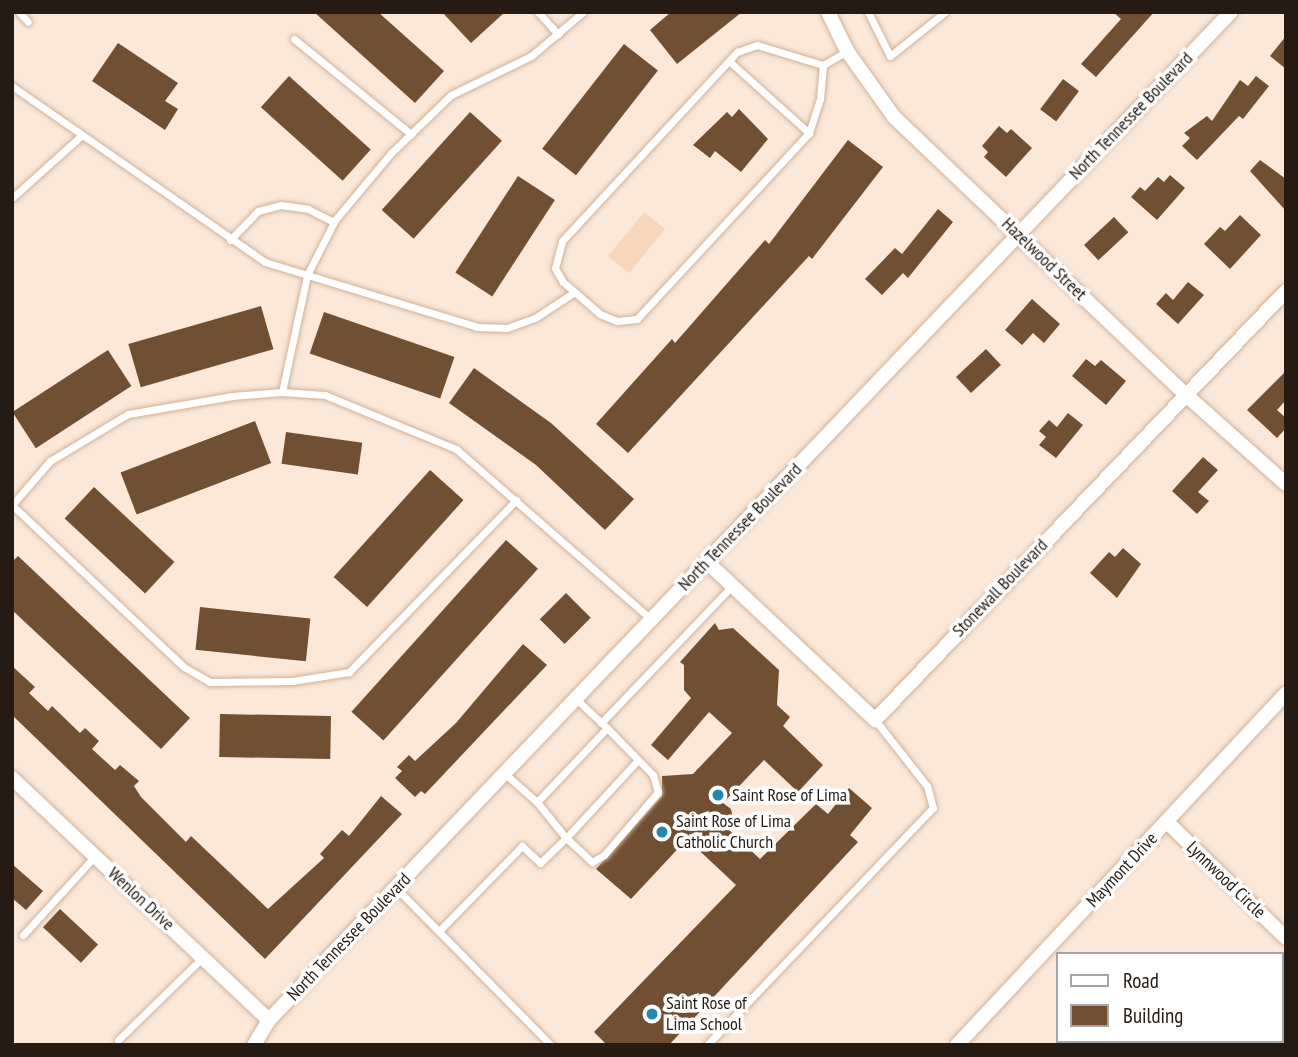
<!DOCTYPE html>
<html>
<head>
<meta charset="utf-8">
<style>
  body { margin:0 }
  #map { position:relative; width:1298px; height:1057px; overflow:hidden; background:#fbe8d9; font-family:"PT Sans Narrow",sans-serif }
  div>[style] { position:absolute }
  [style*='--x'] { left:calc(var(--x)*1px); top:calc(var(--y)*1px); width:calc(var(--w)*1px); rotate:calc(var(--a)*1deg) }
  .green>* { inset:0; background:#f7d6bb; transform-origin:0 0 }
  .building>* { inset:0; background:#704f32; transform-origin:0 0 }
  .roads { filter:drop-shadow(0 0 2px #d0b299) drop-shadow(0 0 2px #d0b299) }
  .lane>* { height:7px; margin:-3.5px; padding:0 3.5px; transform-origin:3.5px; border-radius:3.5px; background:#fff }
  .street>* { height:14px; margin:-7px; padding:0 7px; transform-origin:7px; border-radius:7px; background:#fff }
  .dots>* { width:19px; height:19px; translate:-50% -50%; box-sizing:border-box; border:4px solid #fff; border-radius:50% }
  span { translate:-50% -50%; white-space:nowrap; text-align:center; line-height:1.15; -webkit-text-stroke:7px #fff; paint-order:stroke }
  .street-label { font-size:18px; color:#261b12 }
  .poi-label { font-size:18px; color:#261b12 }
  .left { translate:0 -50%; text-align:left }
  .frame { position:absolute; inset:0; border:14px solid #261b12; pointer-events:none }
  .legend { position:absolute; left:1056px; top:952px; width:228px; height:91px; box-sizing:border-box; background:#fff; border:2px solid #a8a4a0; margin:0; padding:9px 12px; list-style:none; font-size:21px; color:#261b12 }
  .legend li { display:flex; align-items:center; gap:14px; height:35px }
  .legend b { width:35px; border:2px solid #a8a4a0 }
</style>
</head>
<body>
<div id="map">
  <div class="green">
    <div style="left:644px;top:212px;width:27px;height:57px;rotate:39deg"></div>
  </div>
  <div class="building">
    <div style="clip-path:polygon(314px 12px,378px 12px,444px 71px,415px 103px)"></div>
    <div style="clip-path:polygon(442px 12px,505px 12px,471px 43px)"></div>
    <div style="clip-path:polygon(671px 12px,742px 12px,677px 64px,650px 30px)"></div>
    <div style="clip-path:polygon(1113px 12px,1154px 12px,1096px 77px,1081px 64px,1121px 19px)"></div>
    <div style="clip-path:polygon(1286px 36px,1286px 69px,1270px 56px)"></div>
    <div style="clip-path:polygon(118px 43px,178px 83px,165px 101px,178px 109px,165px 130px,92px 81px)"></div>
    <div style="left:624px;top:44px;width:43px;height:133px;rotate:38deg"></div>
    <div style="left:289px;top:76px;width:110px;height:42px;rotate:42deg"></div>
    <div style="clip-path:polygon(1256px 76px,1269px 86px,1243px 119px,1239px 116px,1197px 160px,1182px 146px,1190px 138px,1184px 133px,1207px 116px,1212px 121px,1240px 80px,1248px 86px)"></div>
    <div style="left:1063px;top:79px;width:20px;height:38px;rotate:37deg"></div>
    <div style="clip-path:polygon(739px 109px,768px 139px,741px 172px,715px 151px,710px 158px,693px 145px,727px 112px,732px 117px)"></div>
    <div style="left:470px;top:112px;width:43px;height:132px;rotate:42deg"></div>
    <div style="clip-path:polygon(999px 126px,1007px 133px,1011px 129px,1032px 148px,1006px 177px,984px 157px,988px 152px,982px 146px)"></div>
    <div style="clip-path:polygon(848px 140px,883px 167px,812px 259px,809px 256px,628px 453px,596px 424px,672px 339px,675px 343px,765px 240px,769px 244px)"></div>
    <div style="clip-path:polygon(1260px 160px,1286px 179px,1286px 211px,1250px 171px)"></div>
    <div style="clip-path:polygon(1170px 175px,1185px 188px,1157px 220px,1131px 197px,1140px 187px,1145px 191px,1158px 177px,1164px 182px)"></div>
    <div style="left:518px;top:176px;width:44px;height:115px;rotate:33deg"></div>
    <div style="clip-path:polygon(938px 209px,953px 222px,908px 278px,903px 273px,882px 295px,865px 279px,895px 248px,902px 254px)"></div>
    <div style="clip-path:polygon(1240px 215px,1261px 235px,1230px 269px,1204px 244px,1220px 227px,1225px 231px)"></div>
    <div style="left:1114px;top:217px;width:21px;height:41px;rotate:47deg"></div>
    <div style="clip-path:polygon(1188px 282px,1204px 295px,1178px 324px,1156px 304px,1166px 293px,1173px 300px)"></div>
    <div style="clip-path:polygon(1032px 299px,1060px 324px,1044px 343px,1033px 333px,1022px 345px,1005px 330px)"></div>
    <div style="left:261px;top:306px;width:45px;height:138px;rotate:74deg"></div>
    <div style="left:324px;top:312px;width:138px;height:44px;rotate:19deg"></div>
    <div style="left:986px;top:349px;width:22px;height:41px;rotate:47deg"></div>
    <div style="left:108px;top:350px;width:43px;height:114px;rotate:57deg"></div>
    <div style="clip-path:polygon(1086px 359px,1095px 366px,1101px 360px,1126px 381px,1106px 405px,1072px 376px)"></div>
    <div style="clip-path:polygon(474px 368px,551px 423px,634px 499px,605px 530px,536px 465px,449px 403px)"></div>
    <div style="clip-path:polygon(1286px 371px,1286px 400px,1277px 410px,1286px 418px,1286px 428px,1277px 438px,1247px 410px)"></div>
    <div style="clip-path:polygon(1068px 413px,1083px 425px,1056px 458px,1039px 445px,1046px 437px,1039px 431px,1049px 420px,1057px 427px)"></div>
    <div style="left:255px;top:421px;width:45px;height:144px;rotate:69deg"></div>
    <div style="left:286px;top:432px;width:77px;height:32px;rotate:8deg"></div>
    <div style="clip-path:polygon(1203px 457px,1218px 470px,1198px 492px,1209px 501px,1197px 514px,1172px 491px)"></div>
    <div style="left:430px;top:470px;width:45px;height:144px;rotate:42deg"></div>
    <div style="left:94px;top:487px;width:110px;height:43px;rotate:43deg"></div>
    <div style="left:506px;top:540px;width:43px;height:231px;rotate:42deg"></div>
    <div style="clip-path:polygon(1123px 548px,1141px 564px,1117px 598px,1090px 573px,1109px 552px,1115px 557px)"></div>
    <div style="clip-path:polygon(18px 556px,190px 718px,161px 749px,12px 610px,12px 562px)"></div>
    <div style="left:566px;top:593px;width:35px;height:37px;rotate:45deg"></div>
    <div style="left:200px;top:607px;width:111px;height:43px;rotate:6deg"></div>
    <div style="clip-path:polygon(715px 623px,719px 630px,733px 628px,779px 670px,777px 705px,790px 717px,783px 726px,823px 765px,798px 792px,764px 760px,723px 803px,731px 809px,734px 825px,729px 830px,760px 859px,816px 804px,828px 814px,849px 788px,872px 808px,850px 835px,858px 842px,669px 1045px,607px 1045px,594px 1032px,736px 885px,687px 839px,631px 899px,596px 869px,662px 796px,662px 776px,693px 774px,732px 733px,709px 712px,668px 760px,651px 745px,691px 698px,684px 690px,684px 665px,680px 662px)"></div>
    <div style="clip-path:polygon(523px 644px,547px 665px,425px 794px,421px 791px,415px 797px,395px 778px,402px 771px,397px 767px,409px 755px,415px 761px,456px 723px)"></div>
    <div style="clip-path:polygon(12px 666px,35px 687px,29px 693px,48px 711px,52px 706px,80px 733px,85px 728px,99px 741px,92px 749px,115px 770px,120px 765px,139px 781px,134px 786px,141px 797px,186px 842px,191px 836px,268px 909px,324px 858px,320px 854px,342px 830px,349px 836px,381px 796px,402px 814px,265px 959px,12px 715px)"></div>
    <div style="left:220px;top:714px;width:111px;height:43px;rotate:1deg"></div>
    <div style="clip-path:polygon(12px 864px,43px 891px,26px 910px,12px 898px)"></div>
    <div style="left:60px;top:909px;width:52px;height:25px;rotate:43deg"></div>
  </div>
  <div class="roads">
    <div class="lane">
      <div style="--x:19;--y:12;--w:13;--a:48"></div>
      <div style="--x:538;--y:12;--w:30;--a:48"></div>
      <div style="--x:868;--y:12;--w:49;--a:63.4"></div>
      <div style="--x:890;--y:56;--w:70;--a:-38.7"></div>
      <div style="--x:294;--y:39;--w:151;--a:39.1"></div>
      <div style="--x:729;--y:61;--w:108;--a:42"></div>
      <div style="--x:823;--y:65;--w:34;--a:95"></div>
      <div style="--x:820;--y:99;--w:36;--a:108"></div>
      <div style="--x:809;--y:133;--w:253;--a:132.8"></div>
      <div style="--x:637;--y:319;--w:20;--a:174"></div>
      <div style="--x:617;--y:321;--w:18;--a:-158"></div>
      <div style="--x:600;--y:314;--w:49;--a:-139.1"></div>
      <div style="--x:563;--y:282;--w:16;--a:-120"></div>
      <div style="--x:555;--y:268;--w:28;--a:-75"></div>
      <div style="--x:562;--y:241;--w:258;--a:-47.2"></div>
      <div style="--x:737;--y:52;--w:21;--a:-19"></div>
      <div style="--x:757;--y:45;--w:69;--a:16.9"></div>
      <div style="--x:823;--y:65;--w:28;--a:-30"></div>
      <div style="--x:12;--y:86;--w:308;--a:34.8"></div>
      <div style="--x:265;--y:262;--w:222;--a:17"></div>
      <div style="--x:477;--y:327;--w:30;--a:2"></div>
      <div style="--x:507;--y:328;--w:30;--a:-20"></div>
      <div style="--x:535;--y:318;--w:45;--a:-33.3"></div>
      <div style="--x:12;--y:198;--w:94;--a:-42"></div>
      <div style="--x:230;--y:240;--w:40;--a:-46"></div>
      <div style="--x:258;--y:211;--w:24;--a:-15"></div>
      <div style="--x:281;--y:205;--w:27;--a:8"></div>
      <div style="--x:308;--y:209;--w:29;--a:27"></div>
      <div style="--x:282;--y:392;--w:120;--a:-77.9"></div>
      <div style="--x:307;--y:275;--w:62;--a:-63"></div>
      <div style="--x:335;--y:220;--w:87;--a:-50.1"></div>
      <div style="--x:391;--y:153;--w:83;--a:-44"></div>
      <div style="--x:451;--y:95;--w:89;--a:-26"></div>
      <div style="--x:531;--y:56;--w:68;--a:-40.2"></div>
      <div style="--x:12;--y:505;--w:58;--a:-49.2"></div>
      <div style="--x:50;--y:461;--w:91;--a:-31.1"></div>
      <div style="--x:128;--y:414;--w:106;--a:-9.8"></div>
      <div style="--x:232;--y:396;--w:50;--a:-4.6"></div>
      <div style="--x:282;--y:392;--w:43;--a:4"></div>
      <div style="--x:325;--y:395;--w:142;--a:22.4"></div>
      <div style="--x:456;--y:449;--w:259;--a:41.1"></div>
      <div style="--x:12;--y:505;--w:236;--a:43.3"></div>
      <div style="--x:184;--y:667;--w:30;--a:30"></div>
      <div style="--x:210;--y:682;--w:82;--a:-0.7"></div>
      <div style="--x:292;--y:681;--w:58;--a:-9"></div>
      <div style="--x:349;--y:672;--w:240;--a:-45.8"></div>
      <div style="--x:601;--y:723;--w:190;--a:-46.3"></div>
      <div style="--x:607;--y:728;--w:66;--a:45.6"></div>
      <div style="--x:653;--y:775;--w:18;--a:74"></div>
      <div style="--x:658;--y:792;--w:83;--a:130.6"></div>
      <div style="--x:604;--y:855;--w:14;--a:150"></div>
      <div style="--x:592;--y:862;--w:35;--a:-137"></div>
      <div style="--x:566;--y:838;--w:106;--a:-47.3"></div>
      <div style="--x:504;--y:773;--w:44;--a:41.3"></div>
      <div style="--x:537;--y:802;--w:102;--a:-46.6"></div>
      <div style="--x:607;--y:728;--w:42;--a:-136.9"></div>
      <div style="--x:396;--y:888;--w:221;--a:45.4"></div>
      <div style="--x:439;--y:931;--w:119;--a:-45.7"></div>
      <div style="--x:522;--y:846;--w:25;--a:43"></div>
      <div style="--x:540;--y:863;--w:36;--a:-44"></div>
      <div style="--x:566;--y:838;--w:46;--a:-128.9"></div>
      <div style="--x:23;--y:935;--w:107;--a:-47.7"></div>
      <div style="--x:118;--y:1040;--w:117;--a:-44.3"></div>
      <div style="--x:707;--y:1045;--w:327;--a:-46.4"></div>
      <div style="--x:933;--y:808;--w:23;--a:-105"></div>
      <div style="--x:927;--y:786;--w:84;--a:-128.2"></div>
    </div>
    <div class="street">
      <div style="--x:828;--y:12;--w:43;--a:64"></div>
      <div style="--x:847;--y:51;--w:81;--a:54.5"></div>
      <div style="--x:894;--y:117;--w:403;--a:43.6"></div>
      <div style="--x:1186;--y:395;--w:134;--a:41.7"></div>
      <div style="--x:707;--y:562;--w:231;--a:43.2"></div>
      <div style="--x:875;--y:720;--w:594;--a:-46.23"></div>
      <div style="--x:12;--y:778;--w:353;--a:43.3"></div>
      <div style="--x:1167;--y:822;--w:166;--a:44.3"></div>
      <div style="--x:254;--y:1045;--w:29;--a:-59"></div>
      <div style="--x:269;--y:1020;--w:1393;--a:-46.34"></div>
      <div style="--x:957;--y:1045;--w:481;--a:-46.9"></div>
    </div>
  </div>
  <div class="dots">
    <div style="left:718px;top:795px;background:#2289b1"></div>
    <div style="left:662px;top:832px;background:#2289b1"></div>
    <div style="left:652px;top:1014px;background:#2289b1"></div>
  </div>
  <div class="street-label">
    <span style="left:1131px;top:116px;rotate:-46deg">North Tennessee Boulevard</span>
    <span style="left:1044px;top:259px;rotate:44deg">Hazelwood Street</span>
    <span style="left:740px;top:527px;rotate:-46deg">North Tennessee Boulevard</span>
    <span style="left:1000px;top:588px;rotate:-46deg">Stonewall Boulevard</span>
    <span style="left:1122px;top:870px;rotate:-47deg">Maymont Drive</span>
    <span style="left:1226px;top:880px;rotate:44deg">Lynnwood Circle</span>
    <span style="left:141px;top:899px;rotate:43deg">Wenlon Drive</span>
    <span style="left:349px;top:937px;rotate:-46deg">North Tennessee Boulevard</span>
  </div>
  <div class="poi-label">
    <span class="left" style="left:732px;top:795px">Saint Rose of Lima</span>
    <span class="left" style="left:676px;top:832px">Saint Rose of Lima<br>Catholic Church</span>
    <span class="left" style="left:666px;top:1014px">Saint Rose of<br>Lima School</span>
  </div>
  <div class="frame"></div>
  <ul class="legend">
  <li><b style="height:9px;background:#fff"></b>Road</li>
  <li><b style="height:19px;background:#704f32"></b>Building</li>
  </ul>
</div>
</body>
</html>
